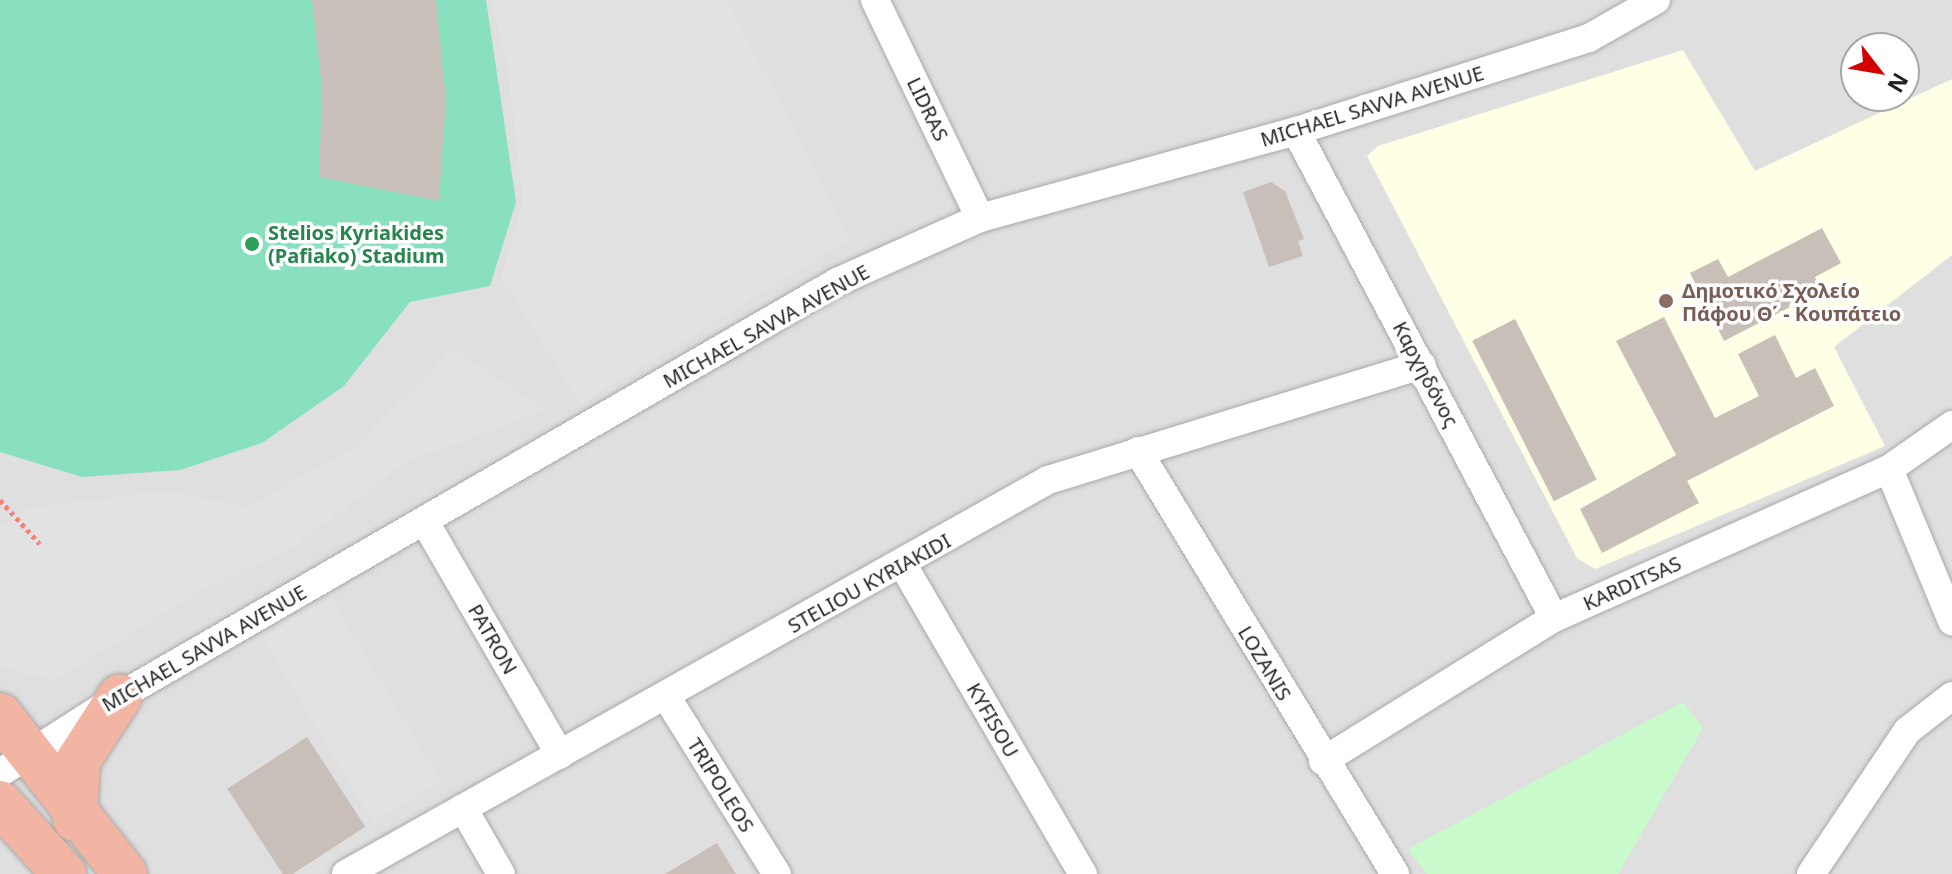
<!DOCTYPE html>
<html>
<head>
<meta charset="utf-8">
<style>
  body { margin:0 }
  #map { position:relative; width:1952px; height:874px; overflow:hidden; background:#f2efe9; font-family:"Noto Sans",sans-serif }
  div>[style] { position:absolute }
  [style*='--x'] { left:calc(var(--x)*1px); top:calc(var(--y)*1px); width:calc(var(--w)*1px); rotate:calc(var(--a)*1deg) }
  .residential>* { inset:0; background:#e0dfdf }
  .education>* { inset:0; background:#ffffe5 }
  .park>* { inset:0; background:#c8facc }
  .pitch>* { inset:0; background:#88e0be }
  .parking>* { inset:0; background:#e2e2e2; transform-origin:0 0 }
  .building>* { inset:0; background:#c7bfb8; transform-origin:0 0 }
  .path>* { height:5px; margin-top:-2.5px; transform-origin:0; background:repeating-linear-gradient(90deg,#fa8072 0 4px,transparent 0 8px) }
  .roads { filter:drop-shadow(0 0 2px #a9a9a9) drop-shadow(0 0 2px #a9a9a9) }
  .minor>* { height:28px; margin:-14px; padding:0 14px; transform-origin:14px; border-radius:14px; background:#fff }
  .trunk>* { height:44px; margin:-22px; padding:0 22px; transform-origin:22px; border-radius:22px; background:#f2b4a3 }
  .dots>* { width:22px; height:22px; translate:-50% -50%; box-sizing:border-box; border:4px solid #fff; border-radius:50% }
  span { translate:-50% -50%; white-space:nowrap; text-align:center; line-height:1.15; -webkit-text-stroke:7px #fff; paint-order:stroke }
  .street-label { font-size:20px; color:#222 }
  .leisure-label { font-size:20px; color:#27864d; font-weight:700 }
  .left { translate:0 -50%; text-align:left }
  .education-label { font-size:20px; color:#785e54; font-weight:700 }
  .north { position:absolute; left:1840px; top:32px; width:80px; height:80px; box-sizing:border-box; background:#fff; border:2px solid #a7a7a7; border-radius:50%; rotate:121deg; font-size:22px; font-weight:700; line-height:32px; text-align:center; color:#222 }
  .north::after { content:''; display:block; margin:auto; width:28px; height:36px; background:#d40000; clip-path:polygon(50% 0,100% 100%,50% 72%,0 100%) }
</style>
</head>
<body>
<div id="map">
  <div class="residential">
    <div style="clip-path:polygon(evenodd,0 0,1952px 0,1952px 874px,0 874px,0 0,1856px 48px,1904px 48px,1904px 96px,1856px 96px,1856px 48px)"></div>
  </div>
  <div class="education">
    <div style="clip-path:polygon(1683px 50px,1755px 171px,1952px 79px,1952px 255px,1834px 347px,1885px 446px,1595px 569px,1577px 558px,1367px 156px,1378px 146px)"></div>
  </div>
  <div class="park">
    <div style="clip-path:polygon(1683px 702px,1703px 728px,1618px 874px,1427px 874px,1408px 849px)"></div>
  </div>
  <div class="pitch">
    <div style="clip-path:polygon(0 0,486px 0,516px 202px,490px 286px,410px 302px,344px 386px,262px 443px,180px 470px,82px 477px,0 452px)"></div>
  </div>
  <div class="parking">
    <div style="clip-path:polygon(491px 0,727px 0,850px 239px,581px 404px,501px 277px,523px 202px,507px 61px)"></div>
    <div style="clip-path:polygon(454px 349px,545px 410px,403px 464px,298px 544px,197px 593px,54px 681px,0 667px,0 528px,29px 508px,168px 491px,247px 507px,351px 449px)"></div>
    <div style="left:330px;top:597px;width:215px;height:79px;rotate:59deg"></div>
  </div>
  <div class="building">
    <div style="clip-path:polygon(312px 0,436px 0,446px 100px,439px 201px,319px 177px,322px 88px)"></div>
    <div style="clip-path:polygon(1271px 182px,1285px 191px,1304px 239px,1298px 241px,1303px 256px,1269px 267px,1243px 192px)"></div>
    <div style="clip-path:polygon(1822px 228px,1841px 263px,1815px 277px,1821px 291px,1724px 341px,1690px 273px,1718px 259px,1728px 277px)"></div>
    <div style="clip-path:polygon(1664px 317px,1715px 418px,1759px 396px,1738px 354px,1775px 335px,1796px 378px,1815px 368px,1834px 406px,1687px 481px,1699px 503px,1602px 553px,1580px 509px,1676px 455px,1616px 341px)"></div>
    <div style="left:1515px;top:319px;width:180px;height:48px;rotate:63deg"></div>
    <div style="left:307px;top:737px;width:107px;height:95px;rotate:57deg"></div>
    <div style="clip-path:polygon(717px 843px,736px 874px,665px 874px)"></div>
  </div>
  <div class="path">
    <div style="--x:0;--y:500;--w:59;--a:47.7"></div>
  </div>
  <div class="roads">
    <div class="minor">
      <div style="--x:875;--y:0;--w:242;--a:64.3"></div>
      <div style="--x:1296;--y:131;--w:551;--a:62.09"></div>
      <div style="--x:1138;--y:451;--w:495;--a:58.7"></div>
      <div style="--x:1889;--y:469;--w:165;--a:67.5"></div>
      <div style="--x:425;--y:522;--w:269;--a:59.9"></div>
      <div style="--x:903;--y:565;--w:358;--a:59.8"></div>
      <div style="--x:666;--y:696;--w:210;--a:58.1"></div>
      <div style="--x:1323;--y:761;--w:272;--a:-31.8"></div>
      <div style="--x:1554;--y:618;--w:367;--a:-24"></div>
      <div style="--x:1889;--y:469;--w:77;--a:-34.9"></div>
      <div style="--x:0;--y:773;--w:143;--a:-32.7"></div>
      <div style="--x:120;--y:696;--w:828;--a:-30"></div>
      <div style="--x:837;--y:282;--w:157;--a:-24.1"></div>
      <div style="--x:980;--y:218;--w:328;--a:-15.4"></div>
      <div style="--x:1296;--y:131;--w:307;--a:-17.6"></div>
      <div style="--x:1589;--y:38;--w:77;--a:-29.6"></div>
      <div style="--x:463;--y:808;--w:76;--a:60.1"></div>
      <div style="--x:346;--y:874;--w:805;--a:-29.3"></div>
      <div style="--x:1048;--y:480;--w:391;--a:-17.1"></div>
      <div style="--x:1811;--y:874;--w:172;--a:-56.1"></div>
      <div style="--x:1907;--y:731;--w:57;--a:-37.9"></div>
    </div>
    <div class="trunk">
      <div style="--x:0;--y:715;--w:202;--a:51.8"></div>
      <div style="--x:0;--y:803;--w:96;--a:48"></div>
      <div style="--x:75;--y:819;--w:58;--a:-87"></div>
      <div style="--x:78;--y:761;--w:77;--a:-57.1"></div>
    </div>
  </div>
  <div class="dots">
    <div style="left:252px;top:244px;background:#2e9e5b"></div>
    <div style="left:1666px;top:301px;background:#8d6e63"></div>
  </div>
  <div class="street-label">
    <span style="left:1372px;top:106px;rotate:-17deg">MICHAEL SAVVA AVENUE</span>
    <span style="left:928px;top:109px;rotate:64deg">LIDRAS</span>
    <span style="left:766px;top:326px;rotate:-29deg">MICHAEL SAVVA AVENUE</span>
    <span style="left:1426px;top:374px;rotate:62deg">Καρχηδόνος</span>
    <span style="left:869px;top:583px;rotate:-29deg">STELIOU KYRIAKIDI</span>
    <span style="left:1632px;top:583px;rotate:-24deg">KARDITSAS</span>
    <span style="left:493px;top:639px;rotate:60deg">PATRON</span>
    <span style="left:204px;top:648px;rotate:-30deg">MICHAEL SAVVA AVENUE</span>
    <span style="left:1265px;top:663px;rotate:59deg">LOZANIS</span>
    <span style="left:993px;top:720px;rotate:60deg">KYFISOU</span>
    <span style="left:721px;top:785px;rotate:58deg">TRIPOLEOS</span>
  </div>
  <div class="leisure-label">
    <span class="left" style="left:268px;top:244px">Stelios Kyriakides<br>(Pafiako) Stadium</span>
  </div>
  <div class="education-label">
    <span class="left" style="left:1682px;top:302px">Δημοτικό Σχολείο<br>Πάφου Θ΄ - Κουπάτειο</span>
  </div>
  <div class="north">N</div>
</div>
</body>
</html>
